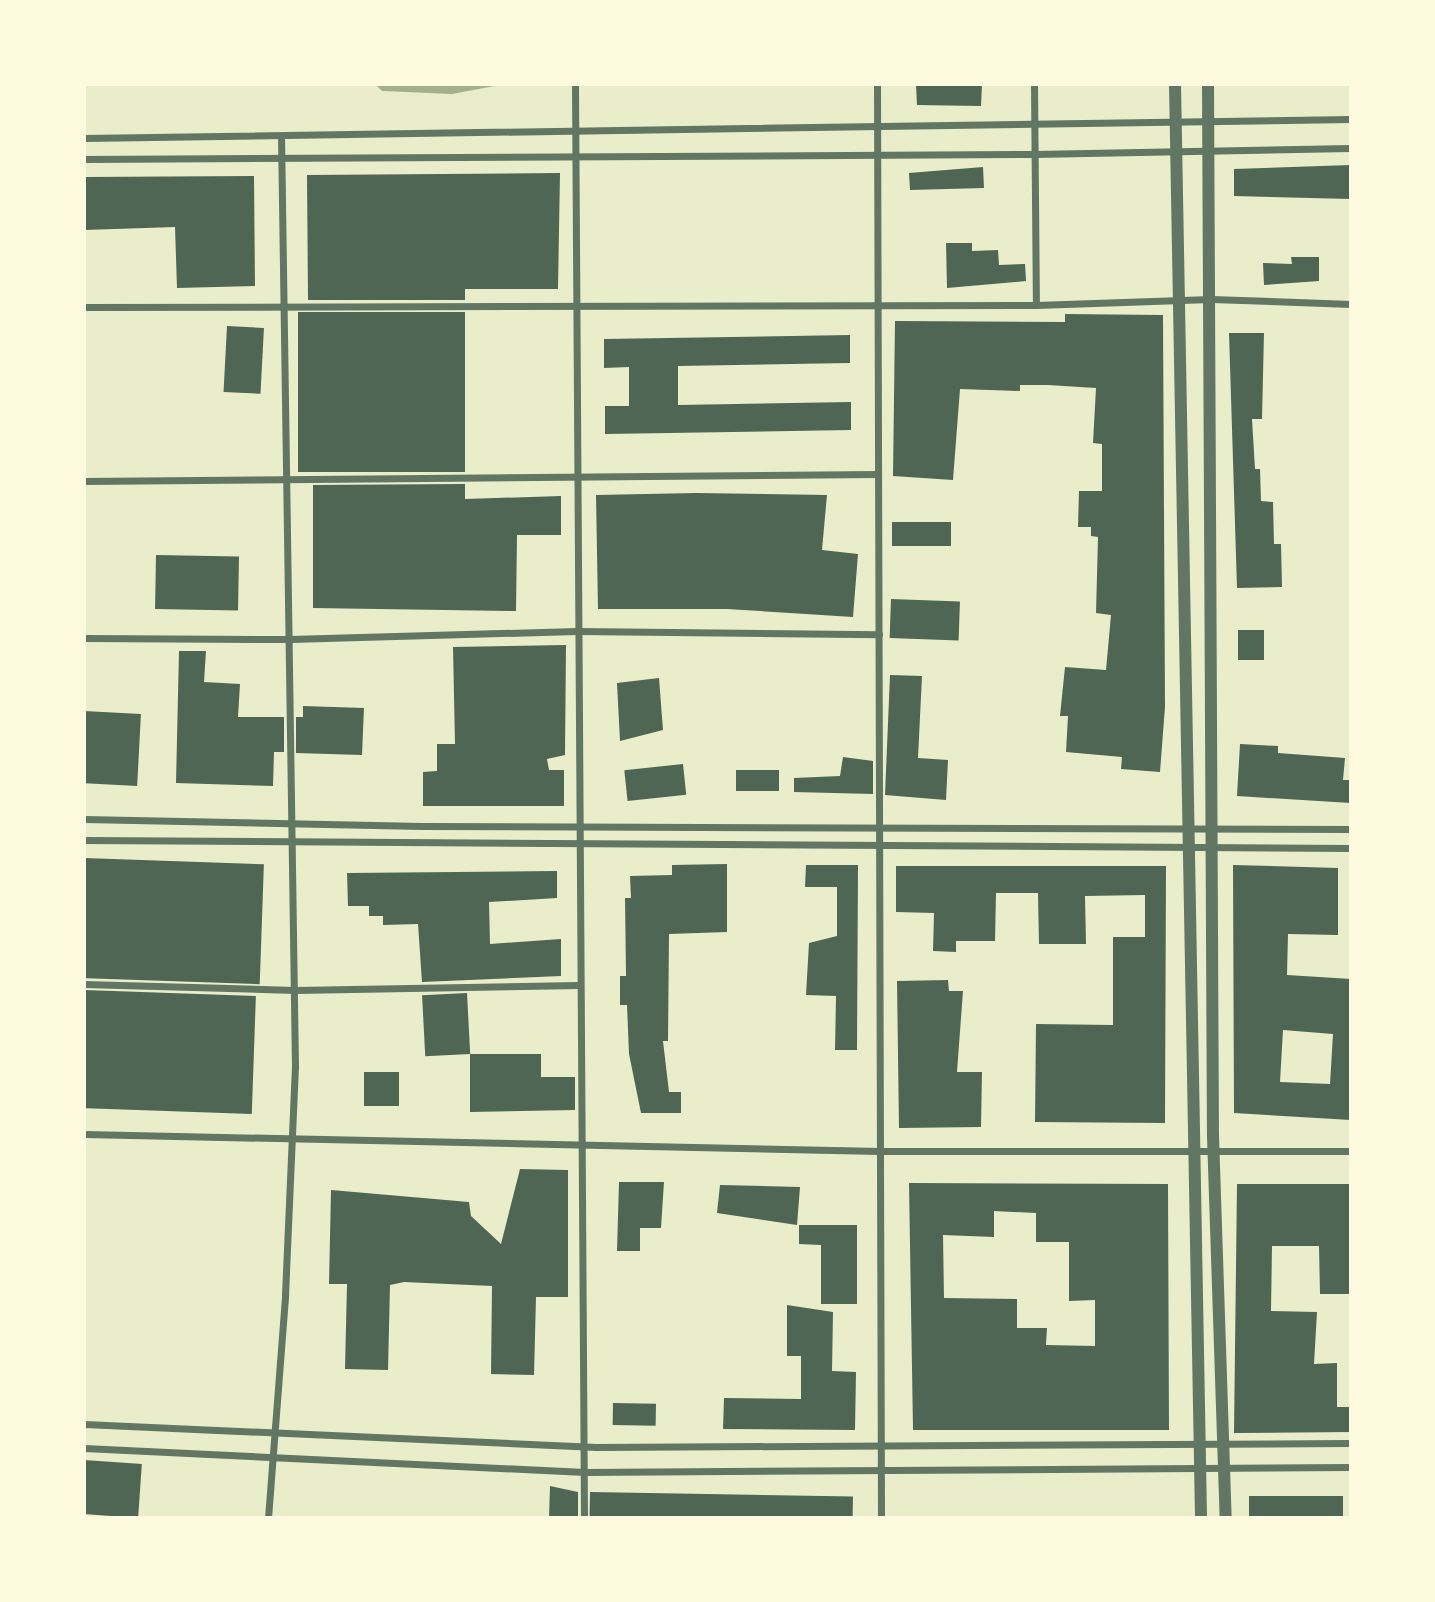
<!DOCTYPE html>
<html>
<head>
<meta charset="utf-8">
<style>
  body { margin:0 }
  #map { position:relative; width:1435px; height:1602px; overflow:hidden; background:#e9edc9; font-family:"Times New Roman",serif }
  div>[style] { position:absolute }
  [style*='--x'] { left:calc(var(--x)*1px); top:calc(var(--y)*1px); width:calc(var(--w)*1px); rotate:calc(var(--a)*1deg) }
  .water>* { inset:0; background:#a3b18a }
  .building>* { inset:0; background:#4f6655; transform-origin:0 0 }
  .minor>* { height:7px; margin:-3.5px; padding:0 3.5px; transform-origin:3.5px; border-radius:3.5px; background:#617663 }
  .tertiary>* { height:12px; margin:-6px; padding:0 6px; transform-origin:6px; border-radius:6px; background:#617663 }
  span { translate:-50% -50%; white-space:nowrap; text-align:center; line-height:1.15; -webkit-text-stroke:7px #fefae0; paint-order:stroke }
  .frame { position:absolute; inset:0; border:86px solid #fefae0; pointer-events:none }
</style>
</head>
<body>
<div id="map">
  <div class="water">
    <div style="clip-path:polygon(375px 84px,505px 84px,452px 94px,382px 91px)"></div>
  </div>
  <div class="building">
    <div style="clip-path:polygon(942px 84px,982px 85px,981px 106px,917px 105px,916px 85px)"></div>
    <div style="clip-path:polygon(1351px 165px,1351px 199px,1234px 196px,1234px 169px)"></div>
    <div style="clip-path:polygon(983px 167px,984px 188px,910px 190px,909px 173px)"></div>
    <div style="clip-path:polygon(560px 173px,558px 289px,465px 289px,465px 300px,308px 300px,307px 175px)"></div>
    <div style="clip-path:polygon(254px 176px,255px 286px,177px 288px,175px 227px,84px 230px,84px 177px)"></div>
    <div style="clip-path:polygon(946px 243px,972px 243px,972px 251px,998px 250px,999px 265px,1025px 264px,1026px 281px,947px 288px)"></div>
    <div style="clip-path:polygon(1291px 257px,1319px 257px,1319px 281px,1264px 285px,1263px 263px,1292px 264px)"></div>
    <div style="left:465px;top:312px;width:160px;height:167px;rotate:90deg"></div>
    <div style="clip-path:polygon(1065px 314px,1163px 315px,1165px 707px,1160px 772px,1121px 769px,1122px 757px,1066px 752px,1068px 716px,1060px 716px,1065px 667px,1106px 670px,1111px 615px,1096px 613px,1098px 537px,1091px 536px,1091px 527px,1078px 527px,1079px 491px,1102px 491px,1102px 444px,1093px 443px,1096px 388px,1048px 385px,1020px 385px,1020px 391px,960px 389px,953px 480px,893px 476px,895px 321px,1065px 322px)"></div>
    <div style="left:227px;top:326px;width:37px;height:66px;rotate:3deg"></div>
    <div style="clip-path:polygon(1229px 333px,1264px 333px,1262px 419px,1252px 419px,1255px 469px,1260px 469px,1261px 501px,1273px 502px,1274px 544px,1281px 544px,1282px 587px,1237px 588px)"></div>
    <div style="clip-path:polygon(850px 335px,850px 363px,678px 366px,678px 405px,851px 402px,851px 430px,605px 434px,605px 406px,629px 406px,629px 367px,604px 368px,604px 339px)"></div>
    <div style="clip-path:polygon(465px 484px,465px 499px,561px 496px,561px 535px,517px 535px,516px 611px,313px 608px,313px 485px)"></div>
    <div style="clip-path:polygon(696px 493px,827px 495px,822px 550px,858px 554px,853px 617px,727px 609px,598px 609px,596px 495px)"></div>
    <div style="left:892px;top:522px;width:59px;height:24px"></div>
    <div style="left:156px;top:555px;width:83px;height:54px;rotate:1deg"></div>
    <div style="left:891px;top:599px;width:69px;height:39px;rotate:2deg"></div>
    <div style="left:1238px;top:630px;width:26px;height:30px"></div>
    <div style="clip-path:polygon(566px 645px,565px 755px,547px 759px,549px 770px,564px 770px,564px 806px,423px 806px,423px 772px,437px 771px,437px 744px,455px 744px,453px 647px)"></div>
    <div style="clip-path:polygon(179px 651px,206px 651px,204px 682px,240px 684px,238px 717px,284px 717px,284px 752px,274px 752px,273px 786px,176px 783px)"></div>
    <div style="clip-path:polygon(890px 675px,922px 676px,918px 758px,948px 760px,946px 800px,885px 795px)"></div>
    <div style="clip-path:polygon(659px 678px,663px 730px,620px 741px,617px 683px)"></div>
    <div style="clip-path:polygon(303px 706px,364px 708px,362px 755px,296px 753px,296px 717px,303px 717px)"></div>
    <div style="left:84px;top:711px;width:57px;height:72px;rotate:3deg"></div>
    <div style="clip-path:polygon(1240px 744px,1278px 746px,1278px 753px,1345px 758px,1343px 780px,1351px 780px,1351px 803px,1237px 796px)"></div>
    <div style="clip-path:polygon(843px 757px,873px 761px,873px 794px,794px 792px,794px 778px,840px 776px)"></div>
    <div style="left:683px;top:764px;width:31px;height:59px;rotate:84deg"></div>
    <div style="left:736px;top:770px;width:43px;height:21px"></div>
    <div style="left:84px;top:858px;width:180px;height:120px;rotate:2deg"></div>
    <div style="clip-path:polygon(727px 864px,727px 932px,669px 934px,668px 1041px,663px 1041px,669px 1092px,681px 1092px,681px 1113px,641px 1113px,629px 1054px,627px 1005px,620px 1005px,620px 976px,626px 976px,625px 898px,631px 898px,630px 876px,672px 875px,672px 865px)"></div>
    <div style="clip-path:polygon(806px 865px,858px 865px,857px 1050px,835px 1050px,836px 996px,806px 995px,809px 943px,837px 936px,837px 887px,805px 887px)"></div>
    <div style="clip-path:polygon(evenodd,1233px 865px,1338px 868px,1338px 935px,1288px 934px,1287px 975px,1351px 979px,1351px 1120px,1234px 1113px,1233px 865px,1283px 1030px,1333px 1034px,1330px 1084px,1280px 1082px,1283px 1030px)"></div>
    <div style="clip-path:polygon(896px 866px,1166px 866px,1165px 1123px,1035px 1122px,1036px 1024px,1113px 1025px,1113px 937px,1145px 937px,1145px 895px,1085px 896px,1086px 944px,1039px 944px,1038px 893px,996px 893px,995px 941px,956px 941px,956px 952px,933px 951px,934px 913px,896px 912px)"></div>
    <div style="clip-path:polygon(557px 871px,557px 898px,489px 902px,490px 944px,561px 939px,561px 976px,422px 982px,418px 924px,383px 925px,383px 916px,369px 916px,369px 906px,348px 906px,347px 873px)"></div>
    <div style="clip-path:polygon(948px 980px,949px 991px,963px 991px,957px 1072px,982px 1072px,981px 1127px,899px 1128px,897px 981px)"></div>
    <div style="left:84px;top:990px;width:172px;height:118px;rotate:2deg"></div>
    <div style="left:467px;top:993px;width:61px;height:45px;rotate:87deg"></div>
    <div style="clip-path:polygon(470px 1054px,541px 1054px,541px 1077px,575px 1077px,575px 1110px,470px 1112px)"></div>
    <div style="left:399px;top:1072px;width:34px;height:35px;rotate:90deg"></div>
    <div style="clip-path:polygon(520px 1169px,568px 1170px,568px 1297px,536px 1297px,534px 1375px,491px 1374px,492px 1286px,404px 1282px,390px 1285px,388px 1370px,345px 1369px,347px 1284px,329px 1284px,331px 1190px,469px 1202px,471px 1216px,501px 1244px)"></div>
    <div style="clip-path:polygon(619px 1182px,664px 1182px,661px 1228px,640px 1228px,640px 1251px,617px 1251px)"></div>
    <div style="clip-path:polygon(evenodd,909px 1183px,1168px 1184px,1169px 1430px,913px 1430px,909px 1183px,994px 1211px,1036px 1213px,1036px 1242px,1069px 1242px,1069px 1301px,1095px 1300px,1095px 1346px,1046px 1345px,1047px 1328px,1017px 1328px,1017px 1299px,944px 1298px,943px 1235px,994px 1237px,994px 1211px)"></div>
    <div style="clip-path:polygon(1237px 1184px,1351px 1184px,1351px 1294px,1320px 1294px,1319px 1246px,1272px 1246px,1271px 1311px,1317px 1312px,1314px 1364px,1337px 1363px,1337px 1407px,1351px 1407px,1351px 1432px,1234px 1433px)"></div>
    <div style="clip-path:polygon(720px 1185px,800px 1187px,797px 1225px,717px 1213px)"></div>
    <div style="clip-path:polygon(799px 1225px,857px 1225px,857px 1304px,821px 1304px,821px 1245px,799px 1244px)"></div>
    <div style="clip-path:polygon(787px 1305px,833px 1312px,832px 1371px,856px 1372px,855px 1430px,723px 1429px,724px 1398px,801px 1399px,801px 1356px,787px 1356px)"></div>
    <div style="left:613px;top:1403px;width:43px;height:22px;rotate:1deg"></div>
    <div style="left:84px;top:1460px;width:58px;height:54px;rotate:4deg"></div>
    <div style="clip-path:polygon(550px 1486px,578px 1492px,578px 1518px,549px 1518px)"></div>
    <div style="left:590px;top:1492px;width:263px;height:26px;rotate:1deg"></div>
    <div style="left:1249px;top:1496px;width:94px;height:22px"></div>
  </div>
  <div class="minor">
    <div style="--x:575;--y:84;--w:1434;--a:89.64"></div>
    <div style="--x:877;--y:84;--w:1434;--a:89.84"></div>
    <div style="--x:1034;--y:84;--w:221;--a:89.5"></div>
    <div style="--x:84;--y:138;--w:1267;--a:-0.86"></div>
    <div style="--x:84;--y:159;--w:950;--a:-0.3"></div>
    <div style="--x:1034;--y:154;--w:317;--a:-1.1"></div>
    <div style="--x:84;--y:307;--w:952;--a:-0.12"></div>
    <div style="--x:1036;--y:305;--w:175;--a:-2"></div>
    <div style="--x:1211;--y:299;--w:140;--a:2"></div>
    <div style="--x:84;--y:481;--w:794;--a:-0.51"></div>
    <div style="--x:84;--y:638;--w:206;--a:0.3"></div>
    <div style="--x:290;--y:639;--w:287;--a:-1.6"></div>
    <div style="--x:577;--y:631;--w:302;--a:0.6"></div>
    <div style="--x:84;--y:819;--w:338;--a:1.2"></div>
    <div style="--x:422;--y:826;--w:929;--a:0.19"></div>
    <div style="--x:84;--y:840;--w:1267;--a:0.36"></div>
    <div style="--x:84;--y:984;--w:211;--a:1.6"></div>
    <div style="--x:295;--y:990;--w:285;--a:-1"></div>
    <div style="--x:84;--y:1134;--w:796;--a:1.22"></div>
    <div style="--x:880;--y:1151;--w:471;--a:0"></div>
    <div style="--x:84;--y:1424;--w:513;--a:2.57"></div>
    <div style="--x:596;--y:1447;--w:755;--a:-0.3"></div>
    <div style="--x:84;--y:1448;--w:501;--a:2.75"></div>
    <div style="--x:584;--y:1472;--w:767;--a:-0.37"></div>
    <div style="--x:268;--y:1518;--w:224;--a:-85.6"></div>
    <div style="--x:285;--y:1295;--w:228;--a:-87.5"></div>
    <div style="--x:295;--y:1067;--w:931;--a:-90.86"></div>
  </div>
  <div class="tertiary">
    <div style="--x:1175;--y:84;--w:1434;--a:88.96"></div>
    <div style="--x:1208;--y:84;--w:1052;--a:89.73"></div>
    <div style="--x:1213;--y:1136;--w:382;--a:88.1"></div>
  </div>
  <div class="frame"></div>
</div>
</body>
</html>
